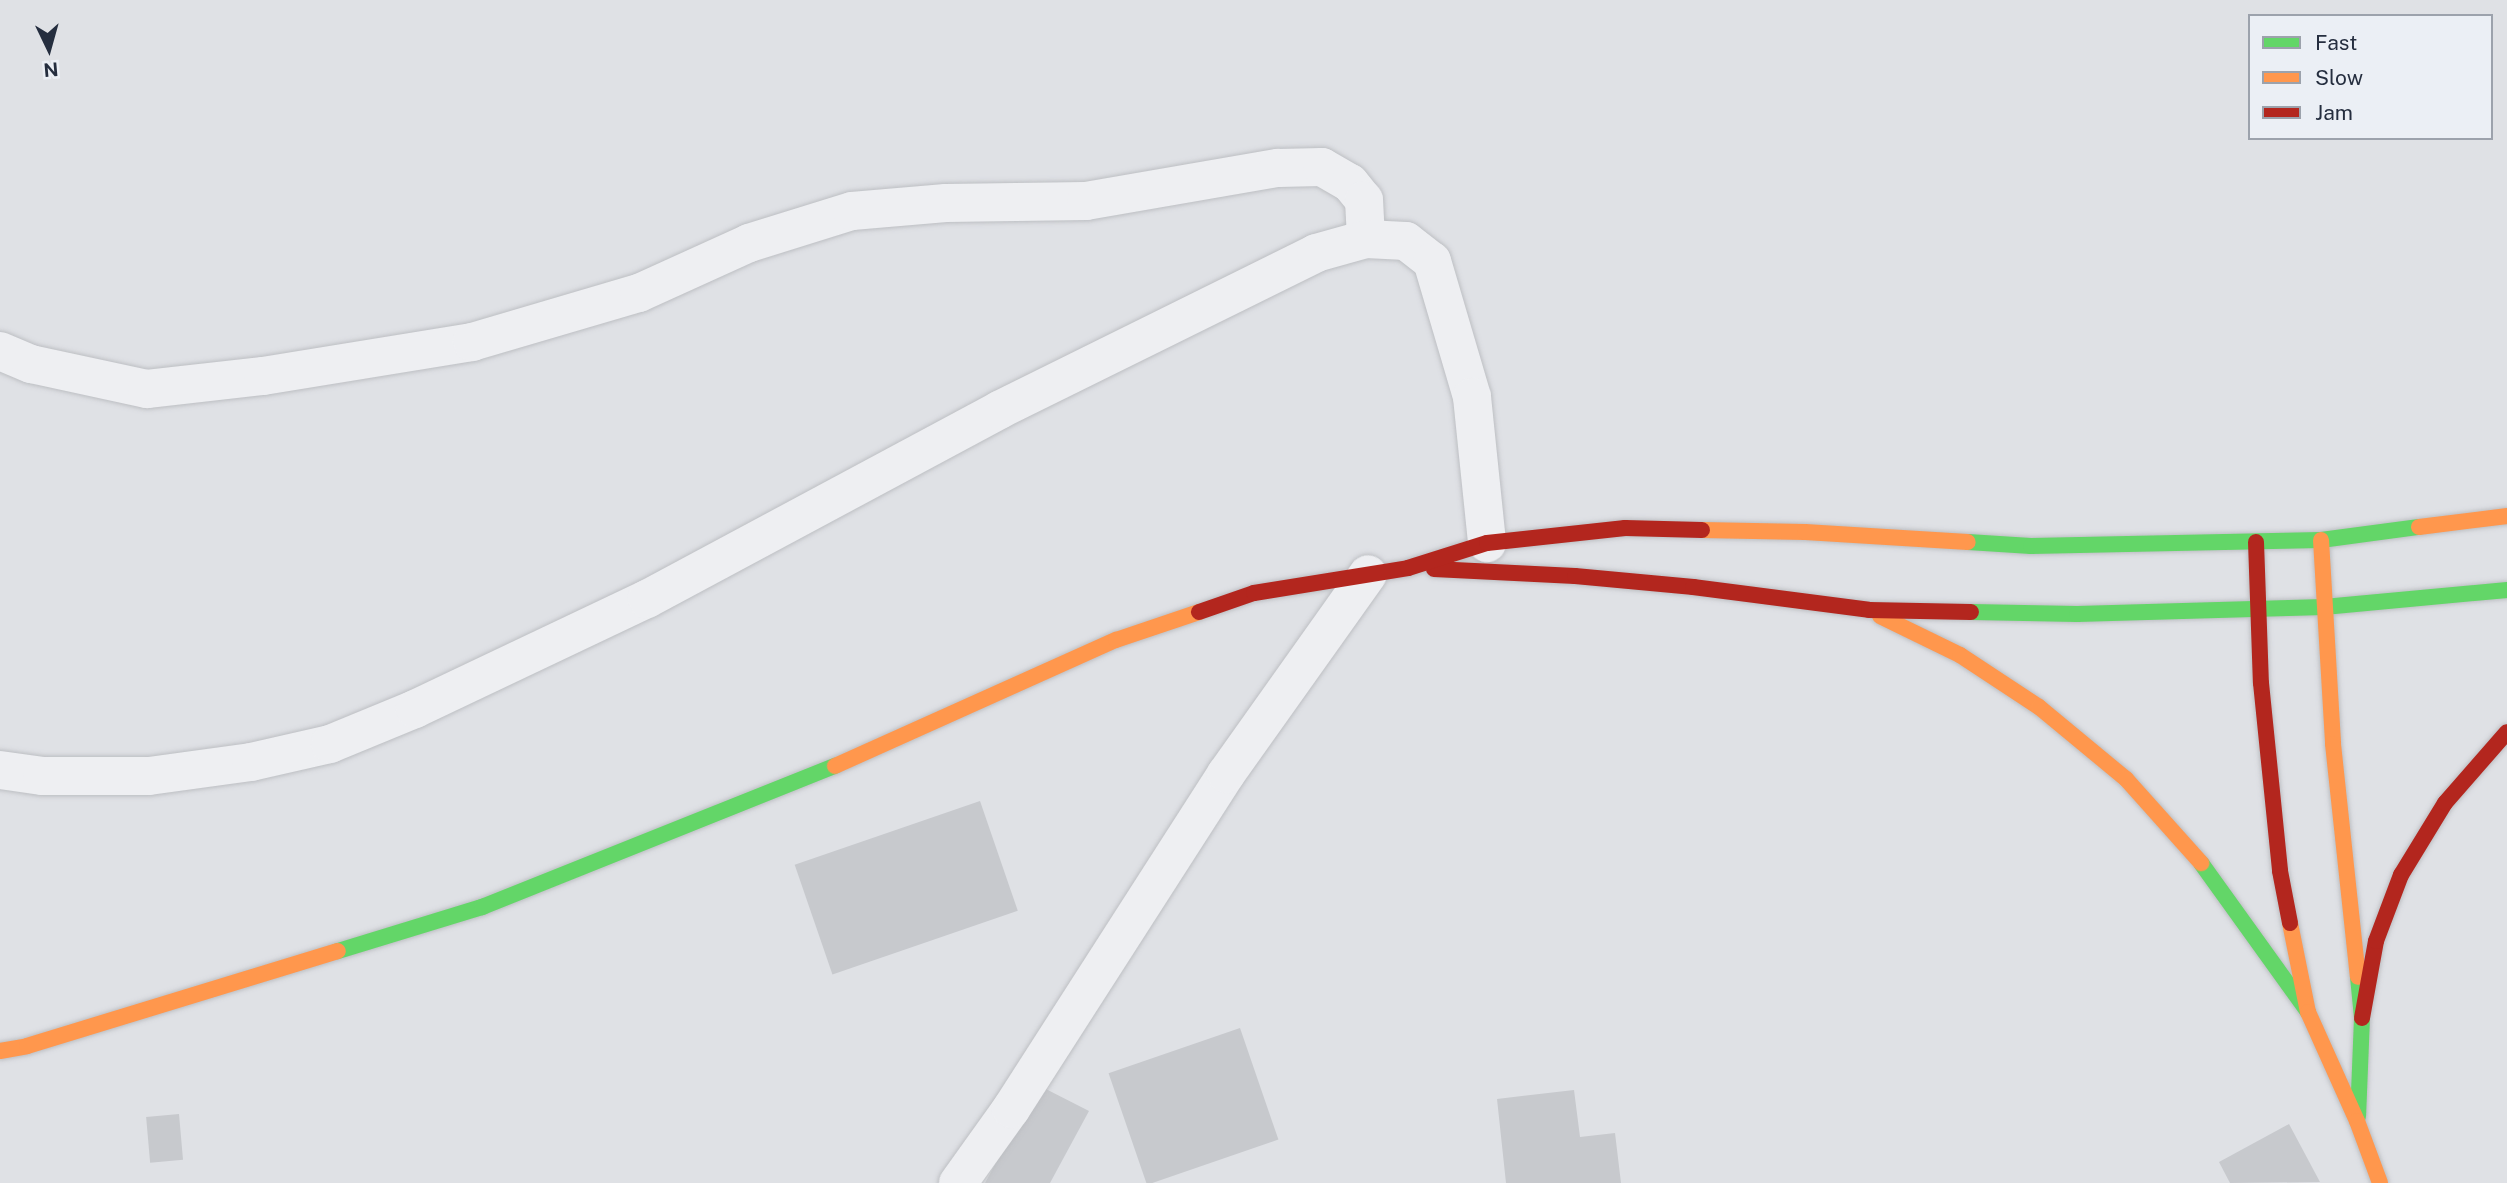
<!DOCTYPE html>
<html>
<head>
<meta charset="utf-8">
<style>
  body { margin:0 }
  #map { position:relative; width:2507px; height:1183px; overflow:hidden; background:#dfe1e5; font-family:"Public Sans",sans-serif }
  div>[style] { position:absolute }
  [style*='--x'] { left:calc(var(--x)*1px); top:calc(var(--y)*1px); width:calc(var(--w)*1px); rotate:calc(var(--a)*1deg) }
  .building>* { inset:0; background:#c7c9cd; transform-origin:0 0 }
  .roads { filter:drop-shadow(0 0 2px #bdbfc3) drop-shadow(0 0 2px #bdbfc3) }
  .street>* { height:38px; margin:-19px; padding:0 19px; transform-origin:19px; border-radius:19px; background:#eeeff2 }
  .fast>* { height:16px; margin:-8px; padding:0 8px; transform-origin:8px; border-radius:8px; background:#63d668 }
  .slow>* { height:16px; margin:-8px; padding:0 8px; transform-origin:8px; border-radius:8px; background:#ff974d }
  .jam>* { height:16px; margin:-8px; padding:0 8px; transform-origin:8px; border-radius:8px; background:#b3261e }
  span { translate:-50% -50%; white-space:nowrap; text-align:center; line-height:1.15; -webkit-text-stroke:5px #ebeff5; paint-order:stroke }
  .legend { position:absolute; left:2248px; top:14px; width:245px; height:126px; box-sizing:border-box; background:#ebeff5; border:2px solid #9ca2ac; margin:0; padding:9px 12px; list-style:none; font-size:21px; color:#252e3f }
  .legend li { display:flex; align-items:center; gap:14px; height:35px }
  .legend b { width:35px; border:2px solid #9ca2ac }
  .north { position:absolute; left:14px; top:14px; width:70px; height:70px; -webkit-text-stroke:5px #ebeff5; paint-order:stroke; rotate:175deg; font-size:19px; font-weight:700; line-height:28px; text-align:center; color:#252e3f }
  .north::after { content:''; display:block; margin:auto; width:24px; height:32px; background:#252e3f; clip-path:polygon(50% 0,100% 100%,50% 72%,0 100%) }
</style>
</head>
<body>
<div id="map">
  <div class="building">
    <div style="left:980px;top:801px;width:116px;height:196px;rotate:71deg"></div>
    <div style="left:1240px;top:1028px;width:118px;height:139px;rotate:71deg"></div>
    <div style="clip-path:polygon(1038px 1085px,1089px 1111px,1050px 1183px,985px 1183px)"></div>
    <div style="clip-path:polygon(1574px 1090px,1580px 1137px,1615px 1133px,1621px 1183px,1506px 1183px,1497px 1099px)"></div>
    <div style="left:179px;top:1114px;width:46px;height:33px;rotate:85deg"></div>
    <div style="clip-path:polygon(2289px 1124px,2320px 1182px,2230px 1183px,2219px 1162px)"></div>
  </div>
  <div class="roads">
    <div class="street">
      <div style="--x:0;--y:351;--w:34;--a:23"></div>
      <div style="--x:31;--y:364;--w:119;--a:12.2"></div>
      <div style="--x:147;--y:389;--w:117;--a:-6.4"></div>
      <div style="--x:263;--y:376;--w:212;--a:-9.2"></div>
      <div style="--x:472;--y:342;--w:174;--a:-16.4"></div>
      <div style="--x:639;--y:293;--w:121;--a:-24.4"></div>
      <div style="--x:749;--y:243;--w:108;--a:-17.3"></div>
      <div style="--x:852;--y:211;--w:94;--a:-4.9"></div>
      <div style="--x:946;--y:203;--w:140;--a:-0.8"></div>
      <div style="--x:1086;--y:201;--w:195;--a:-9.8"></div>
      <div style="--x:1278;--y:168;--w:44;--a:-1.3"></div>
      <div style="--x:1322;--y:167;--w:32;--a:30"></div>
      <div style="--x:1350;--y:183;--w:22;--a:51"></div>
      <div style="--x:1364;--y:200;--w:39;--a:87"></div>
      <div style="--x:0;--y:770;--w:42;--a:8.1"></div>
      <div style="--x:42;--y:776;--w:107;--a:0"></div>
      <div style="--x:149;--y:776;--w:103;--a:-7.8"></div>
      <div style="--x:251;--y:762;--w:81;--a:-12.8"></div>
      <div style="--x:330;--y:744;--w:92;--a:-22.4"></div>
      <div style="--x:415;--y:709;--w:257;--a:-25.4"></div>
      <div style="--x:647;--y:599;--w:400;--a:-28.2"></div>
      <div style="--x:999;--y:410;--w:354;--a:-26.3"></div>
      <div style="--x:1316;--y:253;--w:52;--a:-15.6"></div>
      <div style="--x:1366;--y:239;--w:40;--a:2.9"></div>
      <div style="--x:1406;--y:241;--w:33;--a:38"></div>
      <div style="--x:1432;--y:261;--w:142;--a:73.6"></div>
      <div style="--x:1472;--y:397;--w:147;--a:84.1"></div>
      <div style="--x:958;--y:1183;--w:91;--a:-54.4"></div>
      <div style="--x:1011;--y:1109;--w:398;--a:-57.3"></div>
      <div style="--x:1226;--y:774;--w:245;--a:-54.6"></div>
    </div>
    <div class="fast">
      <div style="--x:1968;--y:542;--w:63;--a:3.6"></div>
      <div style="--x:2031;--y:546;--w:290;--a:-1.2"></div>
      <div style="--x:2321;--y:540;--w:99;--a:-7.6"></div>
      <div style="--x:1971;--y:612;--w:106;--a:1.1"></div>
      <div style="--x:2077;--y:614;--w:247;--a:-1.6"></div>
      <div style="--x:2324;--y:607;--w:184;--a:-5.3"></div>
      <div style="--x:2201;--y:863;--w:183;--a:54.3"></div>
      <div style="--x:338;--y:951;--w:151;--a:-17"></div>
      <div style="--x:482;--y:907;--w:380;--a:-21.8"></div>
      <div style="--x:2358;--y:977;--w:41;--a:84.4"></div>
      <div style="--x:2362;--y:1018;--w:98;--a:92.3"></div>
    </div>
    <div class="slow">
      <div style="--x:2419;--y:527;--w:89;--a:-7.1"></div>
      <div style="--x:1702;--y:530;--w:103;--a:1.1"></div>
      <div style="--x:1805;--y:532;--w:163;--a:3.5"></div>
      <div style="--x:2321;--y:540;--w:204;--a:86.6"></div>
      <div style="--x:2333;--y:744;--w:234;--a:83.9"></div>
      <div style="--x:1880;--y:616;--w:89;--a:26"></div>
      <div style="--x:1960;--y:655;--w:95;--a:33.4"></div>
      <div style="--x:2039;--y:707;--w:113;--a:39.6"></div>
      <div style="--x:2126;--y:779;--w:113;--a:48.2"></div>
      <div style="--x:835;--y:766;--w:308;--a:-24.2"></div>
      <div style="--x:1116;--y:640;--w:88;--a:-18.6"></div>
      <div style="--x:2290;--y:923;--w:91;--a:78.6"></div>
      <div style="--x:2308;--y:1012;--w:120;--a:65.8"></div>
      <div style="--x:2357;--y:1121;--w:66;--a:69.6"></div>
      <div style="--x:0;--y:1051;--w:27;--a:-10"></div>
      <div style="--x:27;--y:1046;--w:325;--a:-17"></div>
    </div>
    <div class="jam">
      <div style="--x:2256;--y:542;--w:141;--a:88"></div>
      <div style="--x:2261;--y:683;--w:189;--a:84.2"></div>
      <div style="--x:2280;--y:871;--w:53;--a:79.1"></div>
      <div style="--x:1434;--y:569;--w:141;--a:2.8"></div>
      <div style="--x:1575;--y:576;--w:119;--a:5.3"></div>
      <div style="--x:1693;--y:587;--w:177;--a:7.4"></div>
      <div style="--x:1869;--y:610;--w:102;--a:1.1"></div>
      <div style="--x:1199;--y:612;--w:58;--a:-19.1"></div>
      <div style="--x:1254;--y:593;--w:156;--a:-9.2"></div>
      <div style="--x:1408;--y:568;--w:83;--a:-17.6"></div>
      <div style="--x:1487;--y:543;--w:139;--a:-6.2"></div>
      <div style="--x:1625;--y:528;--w:77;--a:1.5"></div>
      <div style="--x:2362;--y:1018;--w:78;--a:-79.7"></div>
      <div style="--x:2376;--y:941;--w:71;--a:-69.3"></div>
      <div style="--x:2401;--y:875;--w:84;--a:-58.6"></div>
      <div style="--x:2445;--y:803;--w:94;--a:-48.9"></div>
    </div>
  </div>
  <ul class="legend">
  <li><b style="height:9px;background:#63d668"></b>Fast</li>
  <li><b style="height:9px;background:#ff974d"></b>Slow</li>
  <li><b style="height:9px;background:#b3261e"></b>Jam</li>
  </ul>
  <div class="north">N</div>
</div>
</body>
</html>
